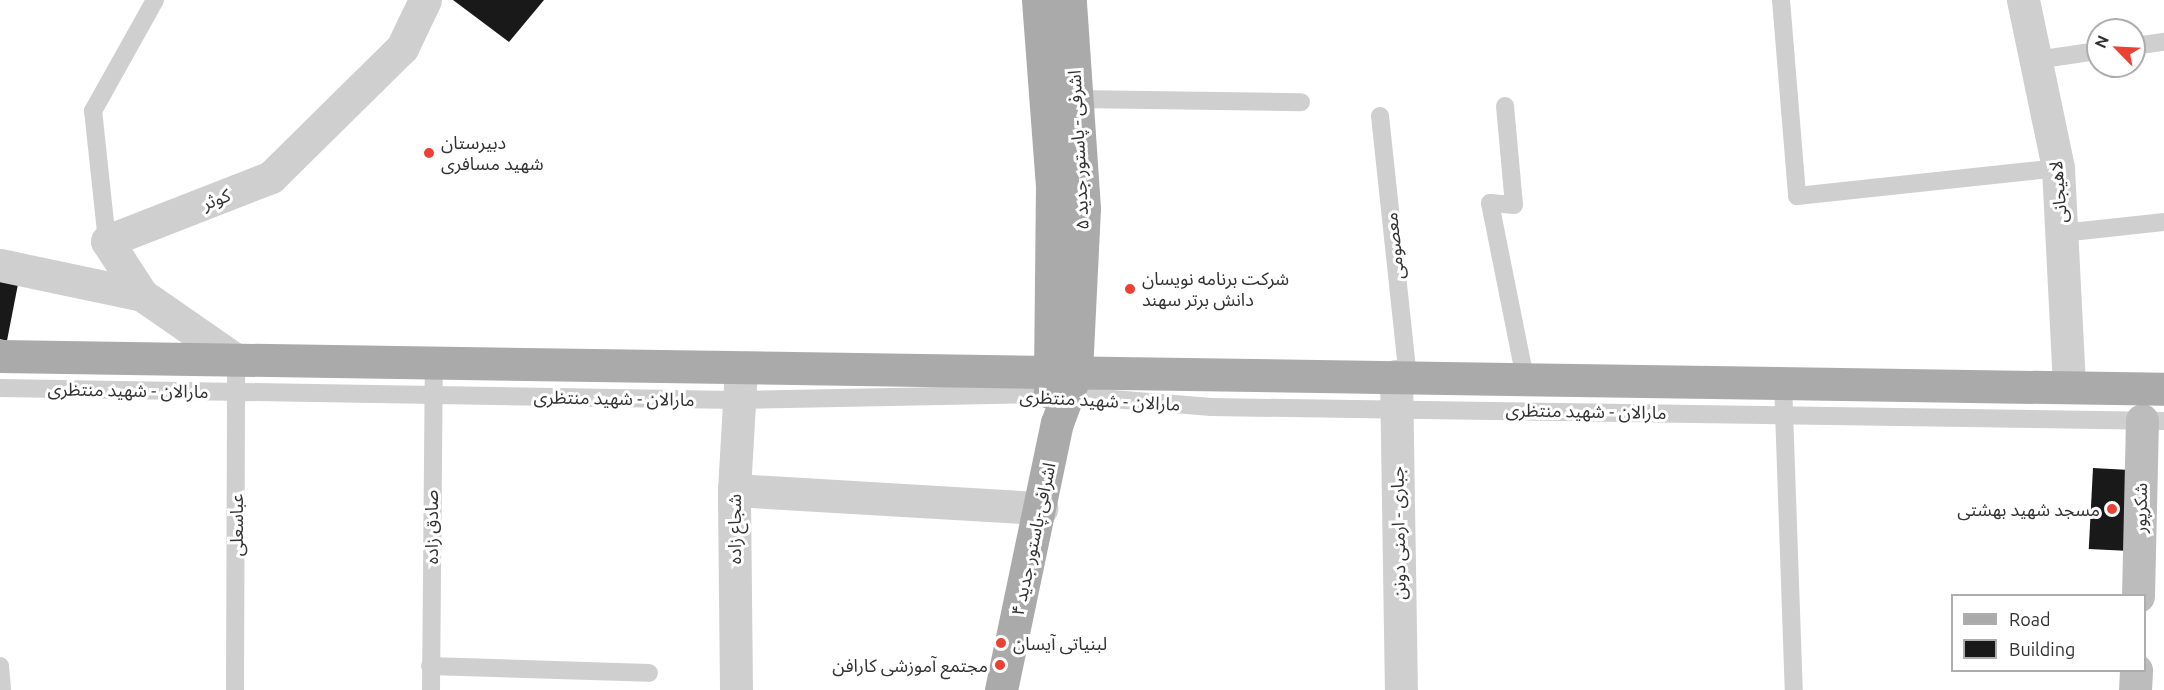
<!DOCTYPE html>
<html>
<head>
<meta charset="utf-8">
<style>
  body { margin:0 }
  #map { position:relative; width:2164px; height:690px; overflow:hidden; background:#fff; font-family:Ubuntu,"Noto Sans Arabic",sans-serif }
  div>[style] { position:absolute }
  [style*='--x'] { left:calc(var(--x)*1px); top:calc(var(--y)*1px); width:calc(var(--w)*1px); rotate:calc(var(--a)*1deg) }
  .building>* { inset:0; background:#191919; transform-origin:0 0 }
  .lane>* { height:18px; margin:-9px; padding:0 9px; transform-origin:9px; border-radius:9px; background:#cfcfcf }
  .street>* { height:33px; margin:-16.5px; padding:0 16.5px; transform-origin:16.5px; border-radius:16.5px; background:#cfcfcf }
  .secondary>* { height:33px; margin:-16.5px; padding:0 16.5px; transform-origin:16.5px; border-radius:16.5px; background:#bcbcbc }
  .primary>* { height:33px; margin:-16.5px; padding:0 16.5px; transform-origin:16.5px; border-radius:16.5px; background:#aaa }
  .dots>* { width:16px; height:16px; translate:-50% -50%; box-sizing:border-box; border:3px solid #fff; border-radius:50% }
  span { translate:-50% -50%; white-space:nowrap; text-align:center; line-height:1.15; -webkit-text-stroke:6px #fff; paint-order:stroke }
  .poi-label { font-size:18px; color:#323232 }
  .left { translate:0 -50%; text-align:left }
  .right { translate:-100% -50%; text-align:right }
  .street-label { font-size:18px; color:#323232 }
  .legend { position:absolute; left:1951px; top:594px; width:195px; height:78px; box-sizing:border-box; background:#fff; border:2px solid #adadad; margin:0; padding:8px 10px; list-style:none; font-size:18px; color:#323232 }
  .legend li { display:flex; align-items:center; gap:12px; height:30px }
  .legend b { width:30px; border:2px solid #adadad }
  .north { position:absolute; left:2086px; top:18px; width:60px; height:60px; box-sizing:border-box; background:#fff; border:2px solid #adadad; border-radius:50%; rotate:294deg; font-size:16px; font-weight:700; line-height:24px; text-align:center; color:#323232 }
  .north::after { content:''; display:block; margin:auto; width:21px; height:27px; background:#eb4032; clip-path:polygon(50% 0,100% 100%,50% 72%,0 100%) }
</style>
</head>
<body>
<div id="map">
  <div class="building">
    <div style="clip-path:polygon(453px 0,544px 0,509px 42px)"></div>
    <div style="left:0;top:272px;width:20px;height:66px;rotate:11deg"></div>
    <div style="left:2093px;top:468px;width:41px;height:81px;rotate:3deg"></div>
  </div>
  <div class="lane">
    <div style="--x:1781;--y:0;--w:197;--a:85.3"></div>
    <div style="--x:1797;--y:196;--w:262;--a:-6.1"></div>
    <div style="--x:2134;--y:46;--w:30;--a:-8"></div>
    <div style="--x:2036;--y:60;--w:63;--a:-8.3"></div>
    <div style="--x:1076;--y:99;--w:225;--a:0.8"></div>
    <div style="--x:1505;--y:106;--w:99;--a:84.8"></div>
    <div style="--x:1514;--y:205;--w:24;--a:-175"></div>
    <div style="--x:1490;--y:203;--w:178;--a:78.7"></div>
    <div style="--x:1380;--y:116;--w:262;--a:83.9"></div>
    <div style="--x:2062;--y:233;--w:103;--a:-6.2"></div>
    <div style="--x:107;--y:241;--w:131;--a:-96.1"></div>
    <div style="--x:93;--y:111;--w:127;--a:-60.8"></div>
    <div style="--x:1783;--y:382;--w:308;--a:88"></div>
    <div style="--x:0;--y:388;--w:737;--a:0.93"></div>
    <div style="--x:737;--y:400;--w:313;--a:-1.1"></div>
    <div style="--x:1050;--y:394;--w:162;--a:4.6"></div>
    <div style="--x:1211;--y:407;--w:953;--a:0.84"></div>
    <div style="--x:0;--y:666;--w:24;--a:85"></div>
    <div style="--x:430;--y:666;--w:219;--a:1.8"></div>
    <div style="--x:235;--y:690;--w:330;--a:-89.8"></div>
    <div style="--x:431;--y:690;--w:326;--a:-89.5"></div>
  </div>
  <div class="street">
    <div style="--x:2023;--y:0;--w:172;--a:78.2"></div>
    <div style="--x:2058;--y:168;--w:219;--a:87.1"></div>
    <div style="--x:0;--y:265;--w:145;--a:11.9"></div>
    <div style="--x:236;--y:360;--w:114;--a:-145.3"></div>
    <div style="--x:142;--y:295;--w:64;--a:-122.9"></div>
    <div style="--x:107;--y:241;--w:176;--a:-21.3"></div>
    <div style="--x:271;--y:177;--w:184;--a:-44.6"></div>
    <div style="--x:402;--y:48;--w:53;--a:-64.4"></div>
    <div style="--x:1396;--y:376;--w:314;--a:89.1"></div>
    <div style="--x:734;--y:490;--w:308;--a:3.4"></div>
    <div style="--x:736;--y:690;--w:200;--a:-90.6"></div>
    <div style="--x:734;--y:490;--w:122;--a:-86.7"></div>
  </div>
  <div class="secondary">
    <div style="--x:2138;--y:596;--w:176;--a:-88.7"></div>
    <div style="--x:2135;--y:690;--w:20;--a:-87"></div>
  </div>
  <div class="primary">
    <div style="--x:1038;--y:0;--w:186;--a:85.7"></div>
    <div style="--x:1052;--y:185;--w:207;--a:90.6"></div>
    <div style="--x:0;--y:356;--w:2164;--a:0.87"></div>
    <div style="--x:1001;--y:690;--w:273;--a:-78.2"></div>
    <div style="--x:1057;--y:423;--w:54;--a:-69.6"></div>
    <div style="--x:1076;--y:372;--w:164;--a:-87.2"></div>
    <div style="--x:1084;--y:208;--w:208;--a:-93.9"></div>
  </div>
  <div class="dots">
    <div style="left:429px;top:153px;background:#eb4032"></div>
    <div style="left:1130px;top:289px;background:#eb4032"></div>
    <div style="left:2112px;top:509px;background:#eb4032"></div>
    <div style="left:1001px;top:643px;background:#eb4032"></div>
    <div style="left:1000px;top:665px;background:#eb4032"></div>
  </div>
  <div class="poi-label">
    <span class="left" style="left:441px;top:153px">دبیرستان<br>شهید مسافری</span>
    <span class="left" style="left:1142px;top:289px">شرکت برنامه نویسان<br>دانش برتر سهند</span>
    <span class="right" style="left:2100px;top:509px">مسجد شهید بهشتی</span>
    <span class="left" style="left:1013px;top:643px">لبنیاتی آیسان</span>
    <span class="right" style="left:988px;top:665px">مجتمع آموزشی کارافن</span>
  </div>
  <div class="street-label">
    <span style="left:1078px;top:150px;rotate:-93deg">اشرفی - پاستور جدید ۵</span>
    <span style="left:2058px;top:192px;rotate:-95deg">لاهیجانی</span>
    <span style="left:216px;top:199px;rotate:-21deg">کوثر</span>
    <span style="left:1394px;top:246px;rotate:-96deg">معصومی</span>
    <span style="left:128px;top:390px;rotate:1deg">مارالان - شهید منتظری</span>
    <span style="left:614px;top:398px;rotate:1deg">مارالان - شهید منتظری</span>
    <span style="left:1100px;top:400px;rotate:3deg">مارالان - شهید منتظری</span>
    <span style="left:1586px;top:411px;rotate:1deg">مارالان - شهید منتظری</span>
    <span style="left:2140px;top:508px;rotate:-89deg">شکرپور</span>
    <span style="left:236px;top:525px;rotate:-90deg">عباسعلی</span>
    <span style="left:431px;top:527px;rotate:-90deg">صادق زاده</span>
    <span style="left:734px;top:529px;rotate:-90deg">شجاع زاده</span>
    <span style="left:1398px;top:533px;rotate:-91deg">جباری - ارمنی دونن</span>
    <span style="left:1033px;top:539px;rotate:-78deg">اشرافی-پاستور جدید ۴</span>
  </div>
  <ul class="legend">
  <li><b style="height:8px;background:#aaa"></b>Road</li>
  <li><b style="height:16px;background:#191919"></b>Building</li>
  </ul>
  <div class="north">N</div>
</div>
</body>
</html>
